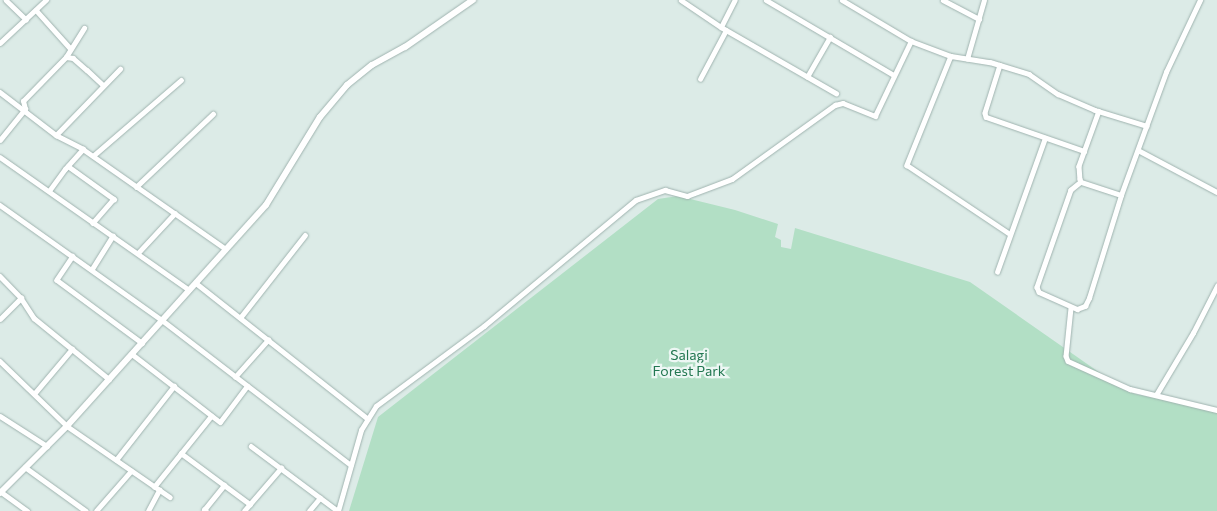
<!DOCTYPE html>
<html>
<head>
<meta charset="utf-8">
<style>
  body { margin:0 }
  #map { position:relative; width:1217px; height:511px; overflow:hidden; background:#dcebe7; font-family:Commissioner,sans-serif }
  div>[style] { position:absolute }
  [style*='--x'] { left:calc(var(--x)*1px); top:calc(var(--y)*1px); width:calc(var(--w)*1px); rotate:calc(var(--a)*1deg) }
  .green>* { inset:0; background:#b2dfc5 }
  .roads { filter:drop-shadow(0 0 1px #9fb3af) drop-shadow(0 0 1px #9fb3af) }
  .street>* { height:4.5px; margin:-2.25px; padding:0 2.25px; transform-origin:2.25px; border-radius:2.25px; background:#fff }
  .secondary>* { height:6px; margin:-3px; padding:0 3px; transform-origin:3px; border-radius:3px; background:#fff }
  span { translate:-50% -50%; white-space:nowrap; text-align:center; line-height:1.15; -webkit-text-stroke:4.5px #edf7f4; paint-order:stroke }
  .park-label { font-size:14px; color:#227751 }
</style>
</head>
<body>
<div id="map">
  <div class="green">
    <div style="clip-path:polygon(678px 196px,735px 210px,778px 224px,775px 237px,781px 240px,781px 247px,791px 249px,795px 228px,970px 282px,1123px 389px,1135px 394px,1217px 411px,1217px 511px,349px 511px,378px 417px,658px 199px)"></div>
  </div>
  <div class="roads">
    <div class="street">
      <div style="--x:6;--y:0;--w:28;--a:44"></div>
      <div style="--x:681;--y:0;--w:48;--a:34"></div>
      <div style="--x:721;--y:27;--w:133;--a:29.9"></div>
      <div style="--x:766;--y:0;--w:148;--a:30.4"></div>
      <div style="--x:842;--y:0;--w:80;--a:30.7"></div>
      <div style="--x:911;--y:41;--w:43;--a:20.6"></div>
      <div style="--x:951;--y:56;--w:39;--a:9"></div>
      <div style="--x:990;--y:62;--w:41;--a:17.1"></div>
      <div style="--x:1029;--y:74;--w:35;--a:35"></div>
      <div style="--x:1058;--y:94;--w:40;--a:23.4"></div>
      <div style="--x:1095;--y:110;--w:54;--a:17.1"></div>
      <div style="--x:943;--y:0;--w:41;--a:27.8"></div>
      <div style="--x:36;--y:10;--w:52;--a:48.1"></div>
      <div style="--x:721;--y:27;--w:30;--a:-63"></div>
      <div style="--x:0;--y:43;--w:63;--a:-43.1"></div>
      <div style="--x:951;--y:56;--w:118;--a:112"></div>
      <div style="--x:907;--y:165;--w:124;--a:33.8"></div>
      <div style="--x:66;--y:57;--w:7;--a:8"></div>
      <div style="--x:73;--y:58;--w:18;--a:41"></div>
      <div style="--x:87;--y:70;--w:22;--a:43"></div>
      <div style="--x:967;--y:59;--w:61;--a:-73.9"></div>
      <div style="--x:1000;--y:65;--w:50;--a:107.4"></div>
      <div style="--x:985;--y:113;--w:4;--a:76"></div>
      <div style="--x:986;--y:117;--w:104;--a:19.1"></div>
      <div style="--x:807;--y:77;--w:46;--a:-60.1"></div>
      <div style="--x:700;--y:79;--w:55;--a:-62"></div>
      <div style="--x:0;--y:92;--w:71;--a:37.5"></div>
      <div style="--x:56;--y:135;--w:30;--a:27"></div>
      <div style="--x:83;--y:149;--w:174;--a:35"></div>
      <div style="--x:1099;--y:111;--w:59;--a:110"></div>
      <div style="--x:1079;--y:166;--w:13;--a:86"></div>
      <div style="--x:1080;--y:179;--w:3;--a:72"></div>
      <div style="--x:1081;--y:182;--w:42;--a:18"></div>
      <div style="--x:56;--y:135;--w:92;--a:-45.9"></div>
      <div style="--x:0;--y:140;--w:40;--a:-51"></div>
      <div style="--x:25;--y:109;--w:8;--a:-104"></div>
      <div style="--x:23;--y:101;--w:62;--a:-45.7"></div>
      <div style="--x:66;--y:57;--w:34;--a:-58"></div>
      <div style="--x:1138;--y:150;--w:89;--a:28"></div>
      <div style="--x:93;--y:156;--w:116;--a:-40.8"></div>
      <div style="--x:0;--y:157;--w:231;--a:35.1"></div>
      <div style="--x:68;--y:166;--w:57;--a:35.7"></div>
      <div style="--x:114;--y:199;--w:32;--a:131"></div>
      <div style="--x:1081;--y:182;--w:13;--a:141"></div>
      <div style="--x:1071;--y:190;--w:103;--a:109.3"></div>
      <div style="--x:1037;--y:287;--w:5;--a:68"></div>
      <div style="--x:1039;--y:292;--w:42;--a:24.1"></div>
      <div style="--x:1077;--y:309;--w:9;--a:-21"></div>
      <div style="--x:1085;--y:306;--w:9;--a:-63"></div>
      <div style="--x:1089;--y:298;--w:108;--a:-72.7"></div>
      <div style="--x:1121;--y:195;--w:131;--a:-69.9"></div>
      <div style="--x:1166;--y:72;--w:80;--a:-64.7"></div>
      <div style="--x:136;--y:187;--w:106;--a:-43.5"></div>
      <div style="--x:49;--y:191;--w:27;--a:-54"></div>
      <div style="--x:65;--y:169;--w:27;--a:-48"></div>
      <div style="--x:0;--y:205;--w:199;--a:35.4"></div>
      <div style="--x:162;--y:320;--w:238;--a:37.5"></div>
      <div style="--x:138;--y:253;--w:54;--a:-47.2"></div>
      <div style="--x:73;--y:256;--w:29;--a:124"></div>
      <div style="--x:57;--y:280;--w:106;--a:36.5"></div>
      <div style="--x:92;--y:269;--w:39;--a:-58"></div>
      <div style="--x:997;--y:272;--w:142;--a:-70.3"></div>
      <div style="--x:0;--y:276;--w:30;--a:46"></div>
      <div style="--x:21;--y:298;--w:24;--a:57"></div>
      <div style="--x:34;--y:318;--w:97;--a:39.1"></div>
      <div style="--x:196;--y:283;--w:219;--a:38.3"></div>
      <div style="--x:1071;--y:308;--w:48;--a:95.9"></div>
      <div style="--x:1066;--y:356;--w:5;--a:68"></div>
      <div style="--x:1068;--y:361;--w:68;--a:24.3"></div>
      <div style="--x:1130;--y:389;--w:89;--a:13.6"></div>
      <div style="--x:240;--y:318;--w:105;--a:-51.9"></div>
      <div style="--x:0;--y:319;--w:30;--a:-45"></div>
      <div style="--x:132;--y:354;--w:111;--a:37.7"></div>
      <div style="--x:220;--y:422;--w:45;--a:-53.1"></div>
      <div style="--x:0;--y:361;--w:93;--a:44.1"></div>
      <div style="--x:67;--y:426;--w:125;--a:34.6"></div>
      <div style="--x:235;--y:377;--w:50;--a:-48.3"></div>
      <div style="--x:34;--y:394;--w:59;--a:-49.8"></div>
      <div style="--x:1156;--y:395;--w:72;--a:-59.2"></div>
      <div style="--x:1193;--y:333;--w:53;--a:-62.9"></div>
      <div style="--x:0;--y:416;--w:56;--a:32.6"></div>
      <div style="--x:251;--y:446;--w:109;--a:36.8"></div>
      <div style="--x:181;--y:453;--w:86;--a:36.5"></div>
      <div style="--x:116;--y:460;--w:94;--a:-51.9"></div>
      <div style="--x:25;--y:467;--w:75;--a:35.8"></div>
      <div style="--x:154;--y:487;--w:91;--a:-51.2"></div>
      <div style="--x:0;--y:491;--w:34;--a:36"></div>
      <div style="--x:96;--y:511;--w:53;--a:-48.8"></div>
      <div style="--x:148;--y:511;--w:24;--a:-62"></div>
      <div style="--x:206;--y:511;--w:2;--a:-153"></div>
      <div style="--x:204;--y:510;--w:32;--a:-51"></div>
      <div style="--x:244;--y:511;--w:57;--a:-49.3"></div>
      <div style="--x:309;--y:511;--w:17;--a:-50"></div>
      <div style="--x:338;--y:511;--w:84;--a:-74.1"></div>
      <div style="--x:361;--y:430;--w:28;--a:-58"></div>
      <div style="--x:376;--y:406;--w:134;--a:-36.5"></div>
      <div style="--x:484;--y:326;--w:197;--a:-39.7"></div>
      <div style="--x:636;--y:200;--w:31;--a:-19"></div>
      <div style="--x:665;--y:190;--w:23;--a:15"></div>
      <div style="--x:687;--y:196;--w:48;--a:-20.7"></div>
      <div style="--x:732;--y:179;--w:127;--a:-35.7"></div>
      <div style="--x:835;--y:105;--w:8;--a:-14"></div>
      <div style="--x:843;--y:103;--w:35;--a:22"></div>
      <div style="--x:875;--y:116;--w:83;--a:-64.4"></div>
    </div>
    <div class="secondary">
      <div style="--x:0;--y:493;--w:95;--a:-45"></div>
      <div style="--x:67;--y:426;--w:297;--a:-48"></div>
      <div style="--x:266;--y:205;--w:103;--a:-58.5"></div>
      <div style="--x:320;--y:117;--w:42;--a:-49.8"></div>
      <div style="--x:347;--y:85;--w:32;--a:-39"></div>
      <div style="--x:372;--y:65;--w:38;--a:-29"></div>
      <div style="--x:405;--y:47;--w:83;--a:-34.7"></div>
    </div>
  </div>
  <div class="park-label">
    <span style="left:689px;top:363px">Salagi<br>Forest Park</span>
  </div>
</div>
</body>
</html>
